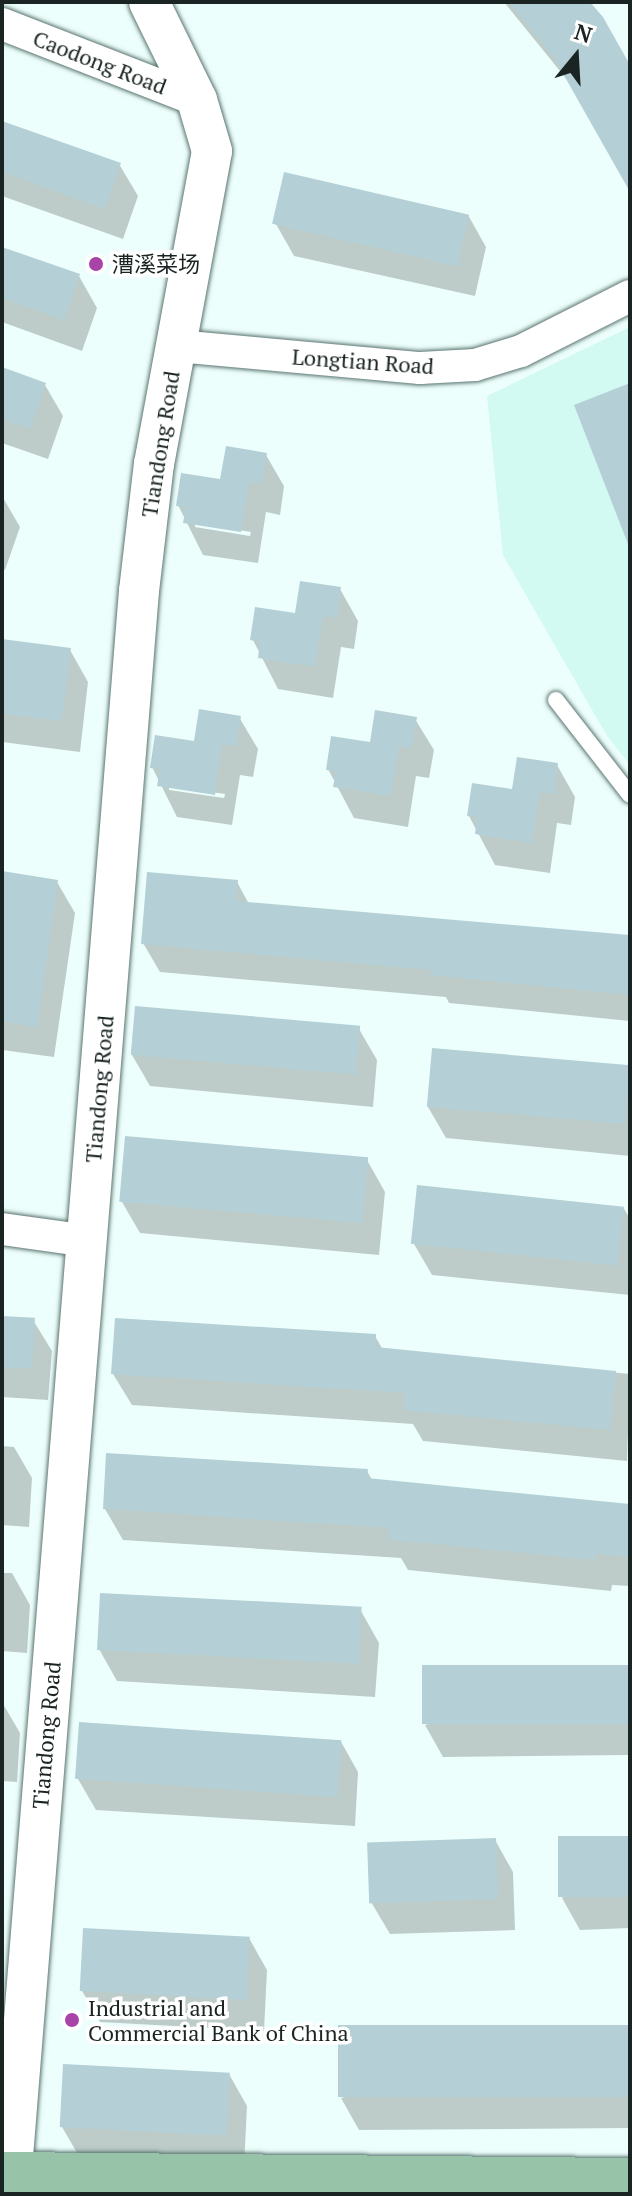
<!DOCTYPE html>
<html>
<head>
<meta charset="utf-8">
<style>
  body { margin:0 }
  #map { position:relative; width:632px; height:2196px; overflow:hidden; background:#edfffc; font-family:"PT Serif","Noto Sans SC",serif }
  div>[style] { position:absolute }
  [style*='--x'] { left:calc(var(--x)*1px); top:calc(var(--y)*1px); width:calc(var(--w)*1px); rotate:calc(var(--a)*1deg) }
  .built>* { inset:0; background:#d2f9f2 }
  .shadow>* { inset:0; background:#0003 }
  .building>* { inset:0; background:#b4d0d6; transform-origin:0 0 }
  .roads { filter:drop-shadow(0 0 2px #5b7571) drop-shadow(0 0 2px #5b7571) }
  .service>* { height:16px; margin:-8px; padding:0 8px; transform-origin:8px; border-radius:8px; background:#fff }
  .minor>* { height:32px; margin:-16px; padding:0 16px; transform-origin:16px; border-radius:16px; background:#fff }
  .tertiary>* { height:40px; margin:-20px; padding:0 20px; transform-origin:20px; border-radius:20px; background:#fff }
  .primary>* { height:44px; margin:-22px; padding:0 22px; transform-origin:22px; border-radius:22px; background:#97c4a9 }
  .dots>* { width:22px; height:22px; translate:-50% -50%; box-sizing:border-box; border:4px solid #fff; border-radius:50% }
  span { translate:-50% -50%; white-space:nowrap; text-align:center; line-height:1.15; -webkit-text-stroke:7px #fff; paint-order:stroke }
  .street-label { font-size:22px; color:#1a2523 }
  .poi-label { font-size:22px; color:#1a2523 }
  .left { translate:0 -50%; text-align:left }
  .frame { position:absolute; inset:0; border:4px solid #1a2523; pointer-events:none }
  .north { position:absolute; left:536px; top:16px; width:80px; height:80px; -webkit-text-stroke:6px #fff; paint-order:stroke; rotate:18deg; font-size:22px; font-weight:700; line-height:32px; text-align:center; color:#1a2523 }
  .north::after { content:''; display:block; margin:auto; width:28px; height:36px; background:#1a2523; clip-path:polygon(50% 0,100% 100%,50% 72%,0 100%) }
</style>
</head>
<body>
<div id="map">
  <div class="built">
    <div style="clip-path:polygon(630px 327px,630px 765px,607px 736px,503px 555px,487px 396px)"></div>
  </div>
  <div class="shadow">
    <div style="clip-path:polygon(504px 2px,588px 2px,630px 69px,630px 188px,573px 87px)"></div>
    <div style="clip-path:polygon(2px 123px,119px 164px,138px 196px,123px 239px,2px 196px)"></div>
    <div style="clip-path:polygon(468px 215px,486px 247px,475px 296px,294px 256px,276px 224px)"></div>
    <div style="clip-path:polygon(2px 249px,79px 276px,97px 308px,82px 351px,2px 322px)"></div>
    <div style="clip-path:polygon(2px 369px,45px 385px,63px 416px,48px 459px,2px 443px)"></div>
    <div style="clip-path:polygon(evenodd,266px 455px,284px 486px,280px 515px,266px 512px,258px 563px,203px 555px,178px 505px,266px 455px,195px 523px,251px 532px,250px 536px,195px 527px,195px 523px)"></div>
    <div style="clip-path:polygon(2px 496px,20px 527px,5px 570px,2px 569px)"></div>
    <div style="clip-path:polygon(340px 589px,358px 621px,354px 649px,341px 647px,333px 698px,278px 689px,253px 640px)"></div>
    <div style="clip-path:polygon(2px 641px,70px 650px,88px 682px,80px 752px,2px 742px)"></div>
    <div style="clip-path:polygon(evenodd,239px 717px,258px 749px,253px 777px,240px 775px,232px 825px,177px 817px,152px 767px,239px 717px,169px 786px,225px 794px,224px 798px,169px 790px,169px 786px)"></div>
    <div style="clip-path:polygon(415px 719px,434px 750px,429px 778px,416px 776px,408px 827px,354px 818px,328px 769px)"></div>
    <div style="clip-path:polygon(557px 765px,575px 797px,571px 825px,557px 823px,550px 873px,495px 865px,469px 816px)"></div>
    <div style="clip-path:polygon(2px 874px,57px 882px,75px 913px,54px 1057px,2px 1050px)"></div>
    <div style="clip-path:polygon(237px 882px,249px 904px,630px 937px,630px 1021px,449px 1003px,446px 997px,160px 972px,143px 943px)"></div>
    <div style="clip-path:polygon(359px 1029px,377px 1060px,373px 1107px,150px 1086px,132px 1055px)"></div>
    <div style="clip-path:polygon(630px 1069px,630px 1156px,446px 1138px,428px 1107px)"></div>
    <div style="clip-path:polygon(367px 1160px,385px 1192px,379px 1255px,140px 1233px,122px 1202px)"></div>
    <div style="clip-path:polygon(623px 1207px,630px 1219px,630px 1295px,432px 1275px,414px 1244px)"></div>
    <div style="clip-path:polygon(2px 1318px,33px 1320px,52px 1351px,48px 1400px,2px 1397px)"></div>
    <div style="clip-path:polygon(375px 1336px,383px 1350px,630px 1374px,627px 1461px,423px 1441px,413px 1424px,132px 1405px,113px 1374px)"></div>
    <div style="clip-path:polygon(2px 1446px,14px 1447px,32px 1478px,29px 1527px,2px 1525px)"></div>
    <div style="clip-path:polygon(367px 1471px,372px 1480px,630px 1506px,630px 1586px,612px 1585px,611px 1591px,408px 1570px,401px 1558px,123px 1540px,105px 1509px)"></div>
    <div style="clip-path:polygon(2px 1573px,12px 1573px,30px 1605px,27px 1653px,2px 1651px)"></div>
    <div style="clip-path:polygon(361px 1611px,379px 1643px,375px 1697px,117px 1681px,99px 1649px)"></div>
    <div style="clip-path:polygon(630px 1667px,630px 1755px,443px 1757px,425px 1725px)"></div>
    <div style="clip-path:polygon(2px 1702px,20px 1733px,17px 1782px,2px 1781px)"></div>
    <div style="clip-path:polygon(340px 1740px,358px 1772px,355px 1826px,96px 1810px,78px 1779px)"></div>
    <div style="clip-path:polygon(630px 1838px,630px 1928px,580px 1930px,562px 1898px)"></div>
    <div style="clip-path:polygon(495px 1840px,513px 1872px,515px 1930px,390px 1934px,371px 1902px)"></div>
    <div style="clip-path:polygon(2px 1847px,4px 1850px,2px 1881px)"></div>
    <div style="clip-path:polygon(249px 1938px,267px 1970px,264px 2031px,100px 2022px,82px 1991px)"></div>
    <div style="clip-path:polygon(630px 2027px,630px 2128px,359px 2130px,341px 2098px)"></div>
    <div style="clip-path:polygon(229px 2074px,247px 2106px,244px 2167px,80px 2158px,62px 2127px)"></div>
  </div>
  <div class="building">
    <div style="clip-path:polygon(509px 2px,590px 2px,603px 17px,630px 65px,630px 192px,553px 56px)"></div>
    <div style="clip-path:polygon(2px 121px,121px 163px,105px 209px,2px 172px)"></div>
    <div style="left:284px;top:172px;width:190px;height:53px;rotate:13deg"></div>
    <div style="clip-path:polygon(2px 247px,80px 274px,64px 320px,2px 298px)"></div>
    <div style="clip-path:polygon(2px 367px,46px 383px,30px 429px,2px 419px)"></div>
    <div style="clip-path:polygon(630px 383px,630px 543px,628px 544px,574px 405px)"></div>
    <div style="clip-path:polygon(226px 446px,267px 453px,262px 484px,249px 482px,241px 532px,183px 523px,186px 507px,176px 506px,181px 473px,220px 479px)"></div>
    <div style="clip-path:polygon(300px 581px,341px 587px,337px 618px,323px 616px,315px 667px,258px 658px,260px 642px,250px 640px,255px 607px,295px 613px)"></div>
    <div style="clip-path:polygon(2px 639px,71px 648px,62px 721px,2px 714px)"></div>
    <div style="clip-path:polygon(199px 709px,241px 716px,236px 746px,222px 744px,215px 795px,157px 786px,160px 769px,150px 768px,155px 735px,194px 741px)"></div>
    <div style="clip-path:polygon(375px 710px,417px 717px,412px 748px,399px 746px,391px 796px,333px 787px,336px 771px,326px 770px,331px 736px,370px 742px)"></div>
    <div style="clip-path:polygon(517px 757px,558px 763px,554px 794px,540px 792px,532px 843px,475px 834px,477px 817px,467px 816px,472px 783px,512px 789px)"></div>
    <div style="clip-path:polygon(2px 871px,58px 880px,37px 1027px,2px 1021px)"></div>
    <div style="clip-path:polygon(147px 872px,238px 880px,236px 901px,630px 935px,630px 995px,431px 975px,431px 970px,141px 944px)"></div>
    <div style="left:135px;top:1006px;width:226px;height:49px;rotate:5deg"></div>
    <div style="left:432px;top:1048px;width:199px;height:59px;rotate:5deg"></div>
    <div style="left:125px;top:1136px;width:244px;height:66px;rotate:5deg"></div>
    <div style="left:417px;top:1185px;width:208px;height:59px;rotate:6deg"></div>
    <div style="left:2px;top:1316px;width:33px;height:51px;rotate:3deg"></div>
    <div style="clip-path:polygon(115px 1318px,376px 1334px,376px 1347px,616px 1371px,610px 1430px,403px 1410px,405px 1393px,111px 1374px)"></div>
    <div style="clip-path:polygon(106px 1453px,368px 1469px,367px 1478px,630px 1504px,630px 1557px,595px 1554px,594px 1560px,387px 1539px,389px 1528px,103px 1509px)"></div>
    <div style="left:100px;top:1593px;width:262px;height:57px;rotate:3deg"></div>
    <div style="left:630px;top:1665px;width:59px;height:208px;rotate:90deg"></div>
    <div style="left:79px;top:1722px;width:263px;height:57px;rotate:4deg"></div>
    <div style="left:630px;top:1836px;width:61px;height:72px;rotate:90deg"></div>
    <div style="left:496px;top:1838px;width:61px;height:129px;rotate:88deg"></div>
    <div style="left:83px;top:1928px;width:167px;height:63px;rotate:3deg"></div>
    <div style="left:630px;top:2025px;width:72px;height:292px;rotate:90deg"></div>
    <div style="left:63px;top:2064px;width:167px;height:63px;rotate:3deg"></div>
  </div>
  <div class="roads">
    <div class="service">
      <div style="--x:556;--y:700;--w:120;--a:52.1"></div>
    </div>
    <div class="minor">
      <div style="--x:2;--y:24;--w:209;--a:21.3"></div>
      <div style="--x:177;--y:346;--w:244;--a:5.2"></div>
      <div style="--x:420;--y:368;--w:55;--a:-3.1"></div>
      <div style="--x:475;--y:365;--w:48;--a:-16.9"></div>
      <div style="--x:521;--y:351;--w:122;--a:-26.8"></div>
      <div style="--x:2;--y:1229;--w:86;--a:8"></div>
    </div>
    <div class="tertiary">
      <div style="--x:10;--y:2194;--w:1608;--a:-85.4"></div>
      <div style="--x:139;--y:591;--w:128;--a:-83.3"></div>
      <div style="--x:154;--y:464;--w:318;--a:-79.5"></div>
      <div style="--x:212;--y:151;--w:53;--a:-106.4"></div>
      <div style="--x:197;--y:100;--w:109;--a:-116.1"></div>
    </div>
    <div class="primary">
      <div style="--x:2;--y:2174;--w:628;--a:0.55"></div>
    </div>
  </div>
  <div class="dots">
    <div style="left:96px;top:264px;background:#a843a7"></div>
    <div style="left:72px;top:2020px;background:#a843a7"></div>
  </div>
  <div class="street-label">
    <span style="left:100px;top:62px;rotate:21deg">Caodong Road</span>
    <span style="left:363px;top:361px;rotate:4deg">Longtian Road</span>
    <span style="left:160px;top:444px;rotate:-81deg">Tiandong Road</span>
    <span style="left:99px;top:1089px;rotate:-85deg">Tiandong Road</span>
    <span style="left:46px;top:1735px;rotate:-85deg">Tiandong Road</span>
  </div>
  <div class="poi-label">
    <span class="left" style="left:112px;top:264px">漕溪菜场</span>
    <span class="left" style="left:88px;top:2020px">Industrial and<br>Commercial Bank of China</span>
  </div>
  <div class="frame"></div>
  <div class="north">N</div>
</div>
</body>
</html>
